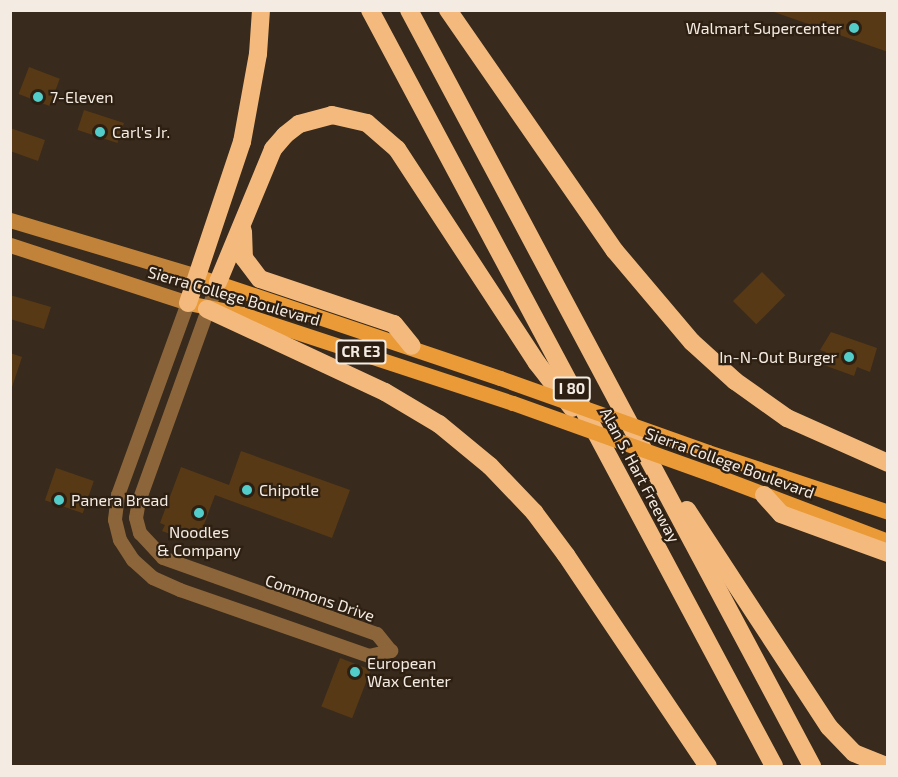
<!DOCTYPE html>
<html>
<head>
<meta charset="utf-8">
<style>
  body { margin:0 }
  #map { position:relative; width:898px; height:777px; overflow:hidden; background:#382a1c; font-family:"Exo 2",sans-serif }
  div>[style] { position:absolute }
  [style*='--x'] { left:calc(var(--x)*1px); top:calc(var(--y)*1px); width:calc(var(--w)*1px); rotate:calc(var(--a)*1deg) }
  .building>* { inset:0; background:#583915; transform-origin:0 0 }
  .minor>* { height:14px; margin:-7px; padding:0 7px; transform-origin:7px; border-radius:7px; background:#8c653a }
  .secondary>* { height:15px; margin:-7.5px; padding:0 7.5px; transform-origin:7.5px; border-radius:7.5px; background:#c1833a }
  .primary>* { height:15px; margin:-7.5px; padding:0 7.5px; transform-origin:7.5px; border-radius:7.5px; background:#ea9a36 }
  .motorway>* { height:18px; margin:-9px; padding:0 9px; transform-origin:9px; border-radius:9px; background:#f4ba7d }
  .primary-bridge>* { height:15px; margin:-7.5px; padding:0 7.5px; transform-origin:7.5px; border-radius:7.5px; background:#ea9a36 }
  .dots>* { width:16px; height:16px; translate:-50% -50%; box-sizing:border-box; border:3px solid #2d2012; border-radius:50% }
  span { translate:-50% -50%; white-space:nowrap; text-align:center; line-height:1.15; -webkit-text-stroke:4.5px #2d2012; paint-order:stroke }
  .shield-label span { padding:2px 4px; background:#2d2012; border:2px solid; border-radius:4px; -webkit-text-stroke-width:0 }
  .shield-label { font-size:15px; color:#f4ebe2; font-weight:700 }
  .poi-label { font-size:16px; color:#f4ebe2 }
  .right { translate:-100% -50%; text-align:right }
  .left { translate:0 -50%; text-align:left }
  .street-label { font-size:16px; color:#f4ebe2 }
  .frame { position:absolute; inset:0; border:12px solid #f4ebe2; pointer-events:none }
</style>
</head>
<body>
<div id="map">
  <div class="building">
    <div style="clip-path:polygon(774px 10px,888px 10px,888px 52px,774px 12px)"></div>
    <div style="left:29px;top:67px;width:33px;height:29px;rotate:21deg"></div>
    <div style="left:84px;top:110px;width:42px;height:21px;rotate:18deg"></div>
    <div style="clip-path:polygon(10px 128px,45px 140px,38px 161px,10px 151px)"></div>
    <div style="left:762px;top:272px;width:33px;height:41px;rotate:45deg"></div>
    <div style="clip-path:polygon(10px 295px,51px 307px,44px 329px,10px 319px)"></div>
    <div style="clip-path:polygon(831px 332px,877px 348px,870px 372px,857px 367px,854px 376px,821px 364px,826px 352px,820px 350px)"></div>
    <div style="clip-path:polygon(10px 353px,22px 357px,12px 387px,10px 387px)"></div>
    <div style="clip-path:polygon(241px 451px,350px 490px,332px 538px,215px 495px,199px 538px,180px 531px,178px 537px,162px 531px,165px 525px,160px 523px,181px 467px,229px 485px)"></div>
    <div style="left:56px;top:468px;width:40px;height:34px;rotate:19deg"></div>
    <div style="left:340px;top:658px;width:33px;height:52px;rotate:21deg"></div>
  </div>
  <div class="minor">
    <div style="--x:218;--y:282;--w:233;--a:109.8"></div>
    <div style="--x:139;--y:501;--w:17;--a:100"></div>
    <div style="--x:136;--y:518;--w:16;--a:75"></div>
    <div style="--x:140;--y:533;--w:34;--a:47"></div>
    <div style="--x:163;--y:558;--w:227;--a:19.6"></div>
    <div style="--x:377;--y:634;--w:22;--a:51"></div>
    <div style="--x:188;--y:303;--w:204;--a:110"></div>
    <div style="--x:118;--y:495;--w:25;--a:97"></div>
    <div style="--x:115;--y:520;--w:21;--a:76"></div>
    <div style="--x:120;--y:540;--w:24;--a:57"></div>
    <div style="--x:133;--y:560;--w:27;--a:42"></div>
    <div style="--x:153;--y:578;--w:30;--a:24"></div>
    <div style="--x:180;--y:590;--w:200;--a:19.2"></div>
    <div style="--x:369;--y:656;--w:23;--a:-13"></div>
  </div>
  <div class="secondary">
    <div style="--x:10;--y:220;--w:195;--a:16.7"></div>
    <div style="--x:10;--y:245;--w:187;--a:18"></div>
  </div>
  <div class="primary">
    <div style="--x:197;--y:276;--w:320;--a:18.6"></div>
    <div style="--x:188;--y:303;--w:55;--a:11.5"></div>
    <div style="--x:242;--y:314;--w:285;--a:18.2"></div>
    <div style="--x:708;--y:452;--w:190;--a:18.4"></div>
    <div style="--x:722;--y:478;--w:178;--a:20.8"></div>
  </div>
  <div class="motorway">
    <div style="--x:370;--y:10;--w:857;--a:61.88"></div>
    <div style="--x:409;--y:10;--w:857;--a:61.94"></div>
    <div style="--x:448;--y:10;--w:293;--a:55.3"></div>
    <div style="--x:615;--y:251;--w:119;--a:49.8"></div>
    <div style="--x:692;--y:342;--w:58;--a:42.2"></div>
    <div style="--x:735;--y:381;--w:64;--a:35.4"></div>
    <div style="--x:787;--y:418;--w:111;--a:24"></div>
    <div style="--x:243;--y:231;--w:27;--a:88"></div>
    <div style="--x:244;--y:258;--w:26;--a:53"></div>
    <div style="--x:260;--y:279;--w:141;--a:18.6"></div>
    <div style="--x:394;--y:324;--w:28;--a:51"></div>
    <div style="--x:218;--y:282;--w:144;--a:-67.5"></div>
    <div style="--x:273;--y:149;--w:18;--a:-49"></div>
    <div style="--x:285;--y:135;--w:18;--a:-38"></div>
    <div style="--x:299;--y:124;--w:34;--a:-15"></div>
    <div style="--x:332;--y:115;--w:36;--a:13"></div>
    <div style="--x:367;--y:123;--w:40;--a:41"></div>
    <div style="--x:397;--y:149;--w:256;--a:56.8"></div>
    <div style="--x:537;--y:363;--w:57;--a:52.1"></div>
    <div style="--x:188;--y:303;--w:170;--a:-71.5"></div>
    <div style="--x:242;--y:142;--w:89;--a:-79.7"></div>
    <div style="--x:258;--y:54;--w:44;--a:-86.1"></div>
    <div style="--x:207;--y:309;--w:196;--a:25"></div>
    <div style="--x:385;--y:392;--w:63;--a:30.7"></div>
    <div style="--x:439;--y:424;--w:66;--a:39.5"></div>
    <div style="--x:490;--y:466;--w:64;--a:46.3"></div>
    <div style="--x:534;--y:512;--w:54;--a:53.3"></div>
    <div style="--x:566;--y:555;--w:254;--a:56.1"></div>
    <div style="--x:764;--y:495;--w:25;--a:48"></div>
    <div style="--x:781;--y:514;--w:114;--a:20"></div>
    <div style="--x:687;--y:510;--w:259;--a:56.8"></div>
    <div style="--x:829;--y:727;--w:36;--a:46"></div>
    <div style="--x:854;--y:753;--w:35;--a:22"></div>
  </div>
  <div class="primary-bridge">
    <div style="--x:500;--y:378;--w:221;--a:19.6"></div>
    <div style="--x:513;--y:403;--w:222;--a:19.7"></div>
  </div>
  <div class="dots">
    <div style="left:854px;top:28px;background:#53cdca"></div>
    <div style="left:38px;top:97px;background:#53cdca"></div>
    <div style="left:100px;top:132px;background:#53cdca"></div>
    <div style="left:849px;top:357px;background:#53cdca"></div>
    <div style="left:247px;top:490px;background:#53cdca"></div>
    <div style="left:59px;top:500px;background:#53cdca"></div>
    <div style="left:199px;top:513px;background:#53cdca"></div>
    <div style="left:355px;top:672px;background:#53cdca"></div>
  </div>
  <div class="shield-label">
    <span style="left:361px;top:352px">CR E3</span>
    <span style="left:572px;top:389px">I 80</span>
  </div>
  <div class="poi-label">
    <span class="right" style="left:842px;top:28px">Walmart Supercenter</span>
    <span class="left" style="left:50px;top:97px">7-Eleven</span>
    <span class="left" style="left:112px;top:132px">Carl's Jr.</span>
    <span class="right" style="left:837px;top:357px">In-N-Out Burger</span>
    <span class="left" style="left:259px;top:490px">Chipotle</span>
    <span class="left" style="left:71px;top:500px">Panera Bread</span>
    <span style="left:199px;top:541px">Noodles<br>&amp; Company</span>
    <span class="left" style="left:367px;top:672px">European<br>Wax Center</span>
  </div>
  <div class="street-label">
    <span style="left:234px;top:296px;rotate:16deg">Sierra College Boulevard</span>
    <span style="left:730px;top:463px;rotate:20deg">Sierra College Boulevard</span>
    <span style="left:640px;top:475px;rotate:62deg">Alan S. Hart Freeway</span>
    <span style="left:320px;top:598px;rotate:19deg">Commons Drive</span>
  </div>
  <div class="frame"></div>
</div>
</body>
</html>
